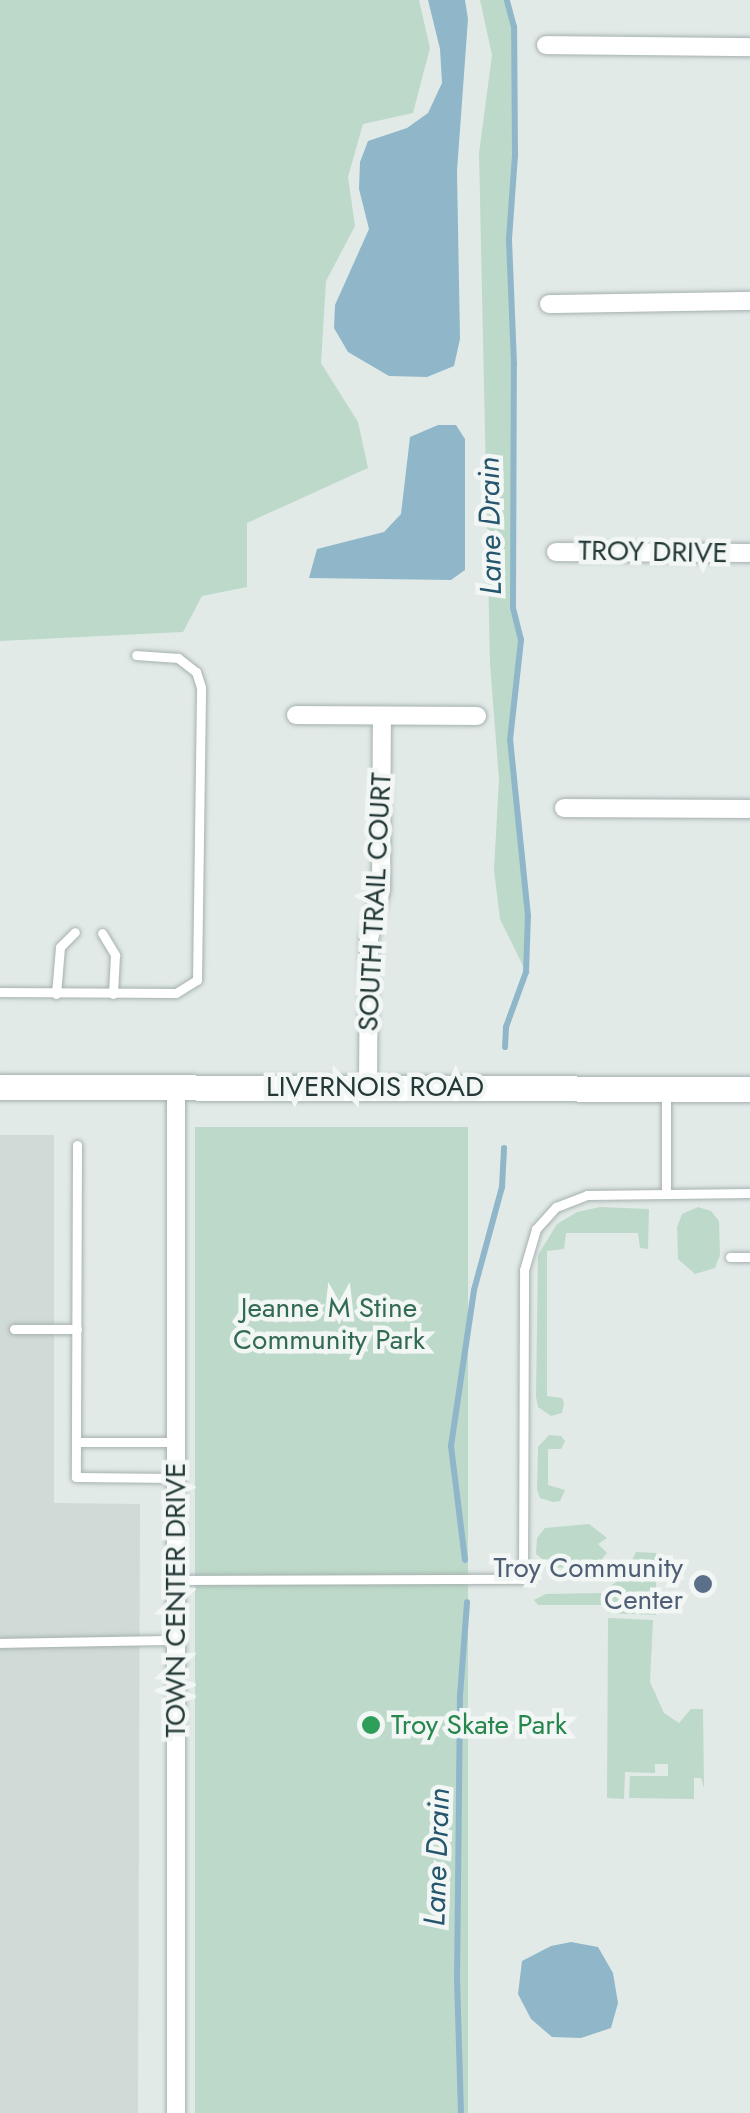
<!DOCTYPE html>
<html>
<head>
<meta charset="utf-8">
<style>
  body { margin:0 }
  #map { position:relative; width:750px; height:2113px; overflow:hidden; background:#e2eae8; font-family:Jost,sans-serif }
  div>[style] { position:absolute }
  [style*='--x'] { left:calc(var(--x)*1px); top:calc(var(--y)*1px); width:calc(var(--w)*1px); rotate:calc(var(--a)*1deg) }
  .built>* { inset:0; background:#d0dad7 }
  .green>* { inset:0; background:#bdd9c9; transform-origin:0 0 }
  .water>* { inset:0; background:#8fb7c9 }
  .stream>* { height:6px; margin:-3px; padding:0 3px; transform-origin:3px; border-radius:3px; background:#8fb7c9 }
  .roads { filter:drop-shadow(0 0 2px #a5b1af) drop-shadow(0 0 2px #a5b1af) }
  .lane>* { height:9px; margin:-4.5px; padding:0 4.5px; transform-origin:4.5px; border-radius:4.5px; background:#fff }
  .street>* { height:18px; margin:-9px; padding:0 9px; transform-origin:9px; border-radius:9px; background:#fff }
  .secondary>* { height:25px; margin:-12.5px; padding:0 12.5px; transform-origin:12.5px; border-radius:12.5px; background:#fff }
  .dots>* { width:28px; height:28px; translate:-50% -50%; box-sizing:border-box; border:5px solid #f2f7f5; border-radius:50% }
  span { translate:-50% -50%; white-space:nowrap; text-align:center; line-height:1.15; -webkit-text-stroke:9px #f2f7f5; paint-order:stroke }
  .street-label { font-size:28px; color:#243937 }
  .park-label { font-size:28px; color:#336b52 }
  .service-label { font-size:28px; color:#4e5e75 }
  .right { translate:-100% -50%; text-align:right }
  .leisure-label { font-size:28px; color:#27864d }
  .left { translate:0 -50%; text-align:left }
  .water-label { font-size:30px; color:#25566e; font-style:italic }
</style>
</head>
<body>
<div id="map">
  <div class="built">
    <div style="clip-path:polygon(0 1135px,54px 1135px,54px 1503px,140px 1504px,138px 2113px,0 2113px)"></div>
  </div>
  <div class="green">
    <div style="clip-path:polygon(0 0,419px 0,430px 48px,413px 113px,363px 124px,348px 177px,355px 226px,326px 281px,321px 363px,358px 422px,368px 468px,247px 523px,247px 587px,202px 596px,183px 632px,0 641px)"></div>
    <div style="clip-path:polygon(480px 0,507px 0,514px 27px,515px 156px,509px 239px,515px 370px,513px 608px,522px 654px,510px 740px,528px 916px,526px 972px,500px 919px,494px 870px,499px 779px,490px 664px,479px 153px,492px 55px)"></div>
    <div style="left:195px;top:1127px;width:273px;height:986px"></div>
    <div style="clip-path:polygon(600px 1207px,649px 1209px,648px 1249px,640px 1248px,638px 1233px,566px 1233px,564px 1249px,547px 1251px,547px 1396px,562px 1398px,564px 1403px,562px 1413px,551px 1416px,538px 1407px,536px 1397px,538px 1255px,557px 1224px,577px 1212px)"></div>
    <div style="clip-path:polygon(698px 1207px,711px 1211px,719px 1221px,720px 1255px,715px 1268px,695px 1274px,678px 1259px,677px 1227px,682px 1214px)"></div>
    <div style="clip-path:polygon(549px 1435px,561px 1436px,565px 1441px,561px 1449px,548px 1449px,548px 1485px,565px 1490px,560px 1501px,553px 1502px,540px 1498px,537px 1490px,538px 1447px)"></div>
    <div style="clip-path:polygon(589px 1524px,607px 1538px,598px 1544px,607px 1553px,597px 1565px,553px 1568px,536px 1554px,537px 1538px,545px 1528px)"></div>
    <div style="clip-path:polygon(636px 1552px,656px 1553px,656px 1615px,608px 1613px,607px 1589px,625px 1575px)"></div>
    <div style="clip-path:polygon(601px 1593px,601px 1605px,538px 1605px,534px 1600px,546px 1594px)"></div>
    <div style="clip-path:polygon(608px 1618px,653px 1620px,650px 1682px,664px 1713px,679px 1723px,691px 1709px,703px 1709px,704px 1788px,701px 1778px,694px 1778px,694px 1799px,629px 1798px,630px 1776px,668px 1776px,668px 1764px,655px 1764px,655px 1773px,625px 1772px,624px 1799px,607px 1798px)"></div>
  </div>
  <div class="water">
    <div style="clip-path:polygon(428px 0,465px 0,468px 19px,457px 171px,460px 339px,454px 366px,427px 377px,389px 376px,348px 352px,334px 328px,335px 305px,369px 229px,359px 189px,360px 162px,368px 141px,407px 128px,428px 113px,442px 83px,440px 49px)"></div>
    <div style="clip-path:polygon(438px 425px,456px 425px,465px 439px,465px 570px,451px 580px,309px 578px,317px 549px,384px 532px,401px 514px,410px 437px)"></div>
    <div style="clip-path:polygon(571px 1942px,598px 1947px,613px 1973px,618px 2003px,611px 2028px,581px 2038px,552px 2037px,531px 2019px,518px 1994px,522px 1961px,551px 1946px)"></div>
  </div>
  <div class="stream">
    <div style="--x:505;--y:1047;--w:20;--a:-87"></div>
    <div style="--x:506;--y:1027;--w:59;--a:-70"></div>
    <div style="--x:526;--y:972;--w:56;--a:-88"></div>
    <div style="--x:528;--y:916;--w:177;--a:-95.8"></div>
    <div style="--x:510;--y:740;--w:101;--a:-83.7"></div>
    <div style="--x:521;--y:640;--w:33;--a:-104"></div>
    <div style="--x:513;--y:608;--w:244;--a:-89.8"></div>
    <div style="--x:514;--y:364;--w:125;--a:-92.3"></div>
    <div style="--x:509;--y:239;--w:83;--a:-85.9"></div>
    <div style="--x:515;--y:156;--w:129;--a:-90.4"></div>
    <div style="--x:514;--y:27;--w:28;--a:-105"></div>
    <div style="--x:465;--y:1560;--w:115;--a:-97"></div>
    <div style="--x:451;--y:1446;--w:158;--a:-81.6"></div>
    <div style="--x:474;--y:1290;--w:107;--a:-74.8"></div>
    <div style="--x:502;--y:1187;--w:39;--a:-87"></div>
    <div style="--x:461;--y:2113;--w:131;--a:-91.7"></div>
    <div style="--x:457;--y:1982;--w:286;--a:-89.4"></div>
    <div style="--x:460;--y:1696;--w:94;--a:-85.7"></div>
  </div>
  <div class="roads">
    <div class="lane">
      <div style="--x:102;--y:933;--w:26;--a:59"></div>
      <div style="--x:115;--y:955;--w:39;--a:93"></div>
      <div style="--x:0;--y:992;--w:176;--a:0.3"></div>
      <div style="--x:176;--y:993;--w:25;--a:-32"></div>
      <div style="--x:197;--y:980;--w:293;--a:-89.2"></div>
      <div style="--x:201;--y:687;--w:16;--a:-108"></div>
      <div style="--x:196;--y:672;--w:23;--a:-142"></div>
      <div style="--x:178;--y:658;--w:42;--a:-175.9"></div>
      <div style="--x:56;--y:994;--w:47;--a:-85.1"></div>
      <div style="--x:60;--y:947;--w:21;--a:-45"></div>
      <div style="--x:77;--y:1145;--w:332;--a:90.2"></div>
      <div style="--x:76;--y:1477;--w:100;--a:0.6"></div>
      <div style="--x:666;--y:1193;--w:102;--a:-90"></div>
      <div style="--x:730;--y:1257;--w:20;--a:0"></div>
      <div style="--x:14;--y:1329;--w:63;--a:0"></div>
      <div style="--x:76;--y:1442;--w:100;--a:0"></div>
      <div style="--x:176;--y:1580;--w:347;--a:-0.2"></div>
      <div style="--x:523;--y:1579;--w:309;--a:-89.8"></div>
      <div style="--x:524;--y:1270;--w:43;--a:-73.7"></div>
      <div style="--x:536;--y:1229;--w:30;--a:-48"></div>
      <div style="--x:556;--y:1207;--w:33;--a:-21"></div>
      <div style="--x:587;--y:1195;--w:163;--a:-0.7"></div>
      <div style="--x:0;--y:1643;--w:176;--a:-1"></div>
    </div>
    <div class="street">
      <div style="--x:546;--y:45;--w:204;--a:0.6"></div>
      <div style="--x:549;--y:304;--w:201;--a:-0.9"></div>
      <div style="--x:556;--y:552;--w:194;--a:0.3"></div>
      <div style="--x:296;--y:715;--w:181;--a:0.3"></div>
      <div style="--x:564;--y:808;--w:186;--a:0.3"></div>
      <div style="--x:368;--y:1087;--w:148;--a:-89.6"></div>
      <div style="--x:369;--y:939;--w:51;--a:-76.5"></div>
      <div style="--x:381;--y:889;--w:172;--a:-89.7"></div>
      <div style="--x:176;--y:2113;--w:1027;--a:-90"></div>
    </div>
    <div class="secondary">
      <div style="--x:0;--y:1087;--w:750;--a:0.15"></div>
    </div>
  </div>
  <div class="dots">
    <div style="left:703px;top:1584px;background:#5c6f8a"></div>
    <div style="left:371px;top:1725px;background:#2e9e5b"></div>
  </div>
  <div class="street-label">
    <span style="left:653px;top:552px;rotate:1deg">TROY DRIVE</span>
    <span style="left:375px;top:902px;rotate:-87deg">SOUTH TRAIL COURT</span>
    <span style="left:375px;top:1087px">LIVERNOIS ROAD</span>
    <span style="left:176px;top:1600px;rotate:-90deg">TOWN CENTER DRIVE</span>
  </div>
  <div class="park-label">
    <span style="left:329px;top:1324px">Jeanne M Stine<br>Community Park</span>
  </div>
  <div class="service-label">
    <span class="right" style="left:683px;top:1584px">Troy Community<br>Center</span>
  </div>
  <div class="leisure-label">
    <span class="left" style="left:391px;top:1725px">Troy Skate Park</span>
  </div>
  <div class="water-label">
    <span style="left:490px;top:526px;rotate:-91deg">Lane Drain</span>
    <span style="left:437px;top:1857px;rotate:-88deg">Lane Drain</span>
  </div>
</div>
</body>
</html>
